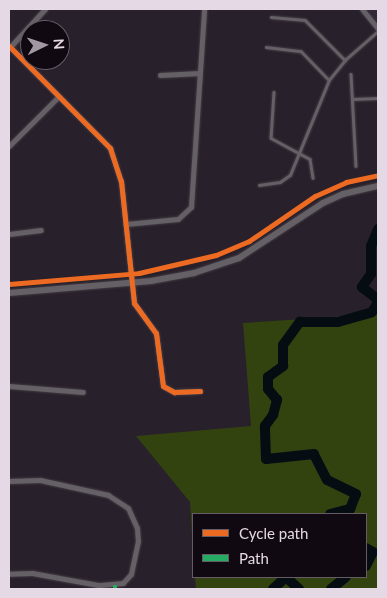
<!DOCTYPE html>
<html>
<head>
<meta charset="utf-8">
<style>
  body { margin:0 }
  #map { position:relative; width:387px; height:598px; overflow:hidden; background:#28202a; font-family:Lato,sans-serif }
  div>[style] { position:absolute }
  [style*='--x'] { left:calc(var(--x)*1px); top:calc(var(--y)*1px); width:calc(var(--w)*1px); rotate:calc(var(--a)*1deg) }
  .commercial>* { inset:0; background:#322938 }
  .green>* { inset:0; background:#324310 }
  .river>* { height:10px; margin:-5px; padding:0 5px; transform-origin:5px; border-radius:5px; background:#050d12 }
  .roads { filter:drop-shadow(0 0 1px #433b44) drop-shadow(0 0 1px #433b44) }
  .service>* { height:2.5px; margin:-1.25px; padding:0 1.25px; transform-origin:1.25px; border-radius:1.25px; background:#655f66 }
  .minor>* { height:5px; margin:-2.5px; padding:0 2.5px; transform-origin:2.5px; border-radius:2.5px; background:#655f66 }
  .tertiary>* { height:6px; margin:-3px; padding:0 3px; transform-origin:3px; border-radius:3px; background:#655f66 }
  .quiet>* { height:4px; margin-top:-2px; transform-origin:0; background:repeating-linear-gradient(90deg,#26ab63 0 8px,transparent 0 12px) }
  .cycleway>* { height:5px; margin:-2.5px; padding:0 2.5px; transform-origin:2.5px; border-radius:2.5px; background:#ed6a23 }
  span { translate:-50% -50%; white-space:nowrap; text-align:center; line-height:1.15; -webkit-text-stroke:4px #100911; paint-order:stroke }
  .frame { position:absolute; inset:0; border:10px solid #e4d9e5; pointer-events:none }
  .legend { position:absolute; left:192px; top:513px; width:175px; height:65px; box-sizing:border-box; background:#100911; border:1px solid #655c66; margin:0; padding:6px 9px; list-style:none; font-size:15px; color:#e4d9e5 }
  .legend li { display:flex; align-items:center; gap:10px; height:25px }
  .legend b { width:25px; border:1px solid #655c66 }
  .north { position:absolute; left:20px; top:20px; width:50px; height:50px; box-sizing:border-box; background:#100911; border:1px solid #655c66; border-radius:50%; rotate:86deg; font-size:14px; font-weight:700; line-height:20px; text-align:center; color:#e4d9e5 }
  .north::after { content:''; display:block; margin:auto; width:18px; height:22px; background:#a298a4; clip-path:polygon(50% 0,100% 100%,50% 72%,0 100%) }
</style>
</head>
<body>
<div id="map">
  <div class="commercial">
    <div style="clip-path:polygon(366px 9px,378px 9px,378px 25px)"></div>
  </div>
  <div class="green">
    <div style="clip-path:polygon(378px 314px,378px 589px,196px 589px,195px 577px,366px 577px,366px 514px,193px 514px,193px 551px,190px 502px,136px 436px,251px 426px,243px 323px)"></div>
  </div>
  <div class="river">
    <div style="--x:378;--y:229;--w:18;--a:112"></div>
    <div style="--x:371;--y:246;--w:28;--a:90"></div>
    <div style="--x:371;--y:274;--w:16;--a:125"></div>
    <div style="--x:362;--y:287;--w:21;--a:39"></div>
    <div style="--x:330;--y:514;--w:21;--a:-14"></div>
    <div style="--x:350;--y:509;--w:16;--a:-68"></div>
    <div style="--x:356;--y:494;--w:32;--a:-154"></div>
    <div style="--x:327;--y:480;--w:29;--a:-117"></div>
    <div style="--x:314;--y:454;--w:48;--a:174.1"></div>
    <div style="--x:266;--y:459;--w:33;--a:-92"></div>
    <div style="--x:265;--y:426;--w:14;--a:-54"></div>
    <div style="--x:273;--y:415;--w:16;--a:-75"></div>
    <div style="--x:277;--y:400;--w:14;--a:-129"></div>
    <div style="--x:268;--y:389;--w:12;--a:-90"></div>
    <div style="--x:268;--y:377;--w:19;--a:-36"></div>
    <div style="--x:283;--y:366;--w:21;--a:-90"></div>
    <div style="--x:283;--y:345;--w:29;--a:-54"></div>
    <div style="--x:300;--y:322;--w:38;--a:0"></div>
    <div style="--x:338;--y:322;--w:35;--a:-16"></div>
    <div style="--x:372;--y:312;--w:12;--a:-59"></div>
    <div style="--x:366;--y:548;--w:8;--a:30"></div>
    <div style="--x:373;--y:552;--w:16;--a:117"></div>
    <div style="--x:273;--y:589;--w:18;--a:-43"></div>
    <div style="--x:286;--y:577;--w:18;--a:43"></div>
    <div style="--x:331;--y:589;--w:19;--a:-39"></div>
  </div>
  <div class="roads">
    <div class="service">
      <div style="--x:271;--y:17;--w:34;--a:5"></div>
      <div style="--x:305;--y:20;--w:57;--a:45"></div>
      <div style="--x:266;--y:47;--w:35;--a:7"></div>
      <div style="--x:301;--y:51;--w:40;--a:46"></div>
      <div style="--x:351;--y:74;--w:92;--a:86.9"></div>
      <div style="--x:274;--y:92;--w:46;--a:93.7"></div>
      <div style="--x:271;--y:138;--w:44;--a:28.3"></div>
      <div style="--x:310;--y:159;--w:19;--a:81"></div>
      <div style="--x:353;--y:99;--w:25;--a:-2"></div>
      <div style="--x:259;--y:185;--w:21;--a:-8"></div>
      <div style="--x:280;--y:182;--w:12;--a:-35"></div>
      <div style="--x:290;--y:175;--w:103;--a:-67.7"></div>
      <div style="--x:329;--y:80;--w:26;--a:-51"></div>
      <div style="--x:345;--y:60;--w:44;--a:-41.3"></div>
    </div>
    <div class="minor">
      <div style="--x:362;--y:9;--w:26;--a:51"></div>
      <div style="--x:9;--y:46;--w:144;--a:45.3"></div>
      <div style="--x:110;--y:148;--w:35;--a:72"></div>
      <div style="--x:121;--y:181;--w:123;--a:83.9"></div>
      <div style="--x:134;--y:303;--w:37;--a:54"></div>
      <div style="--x:156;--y:333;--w:53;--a:82.5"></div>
      <div style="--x:163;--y:386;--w:13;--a:29"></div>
      <div style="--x:174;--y:392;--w:26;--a:-2"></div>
      <div style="--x:10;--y:47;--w:52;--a:-47.4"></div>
      <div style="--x:160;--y:75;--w:40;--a:-2.9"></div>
      <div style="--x:9;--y:146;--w:69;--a:-45"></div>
      <div style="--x:126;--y:224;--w:52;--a:-5.5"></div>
      <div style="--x:178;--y:219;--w:18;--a:-43"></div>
      <div style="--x:191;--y:207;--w:198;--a:-86.2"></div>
      <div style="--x:9;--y:234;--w:32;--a:-7"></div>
      <div style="--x:9;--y:386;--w:74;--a:4.6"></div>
      <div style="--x:9;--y:481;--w:31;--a:-2"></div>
      <div style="--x:40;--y:480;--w:70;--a:12.4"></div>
      <div style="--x:108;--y:495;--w:24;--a:33"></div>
      <div style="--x:128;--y:508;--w:22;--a:66"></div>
      <div style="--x:137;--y:528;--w:13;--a:86"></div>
      <div style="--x:138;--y:541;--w:34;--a:102"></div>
      <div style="--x:131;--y:574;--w:12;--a:132"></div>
      <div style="--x:123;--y:583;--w:25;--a:175"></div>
      <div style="--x:98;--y:585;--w:67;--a:-169.7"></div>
      <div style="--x:32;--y:573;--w:23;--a:178"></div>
    </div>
    <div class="tertiary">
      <div style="--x:9;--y:293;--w:143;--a:-4.8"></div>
      <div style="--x:151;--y:281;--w:44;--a:-10.5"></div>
      <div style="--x:194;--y:273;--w:47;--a:-18.4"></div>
      <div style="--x:239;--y:258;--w:100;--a:-33.2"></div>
      <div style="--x:323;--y:203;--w:22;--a:-24"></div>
      <div style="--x:343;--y:194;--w:36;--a:-13"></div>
    </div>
  </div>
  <div class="quiet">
    <div style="--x:115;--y:585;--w:4;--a:90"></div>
  </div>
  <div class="cycleway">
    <div style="--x:9;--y:46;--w:144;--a:45.3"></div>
    <div style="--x:110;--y:148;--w:35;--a:72"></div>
    <div style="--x:121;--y:181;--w:123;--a:83.9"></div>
    <div style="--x:134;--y:303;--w:37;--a:54"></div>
    <div style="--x:156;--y:333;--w:53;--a:82.5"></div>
    <div style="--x:163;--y:386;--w:13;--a:29"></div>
    <div style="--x:174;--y:392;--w:26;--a:-2"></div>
    <div style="--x:9;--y:284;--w:130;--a:-4.8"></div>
    <div style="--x:139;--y:273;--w:79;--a:-13.2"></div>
    <div style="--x:216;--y:255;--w:36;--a:-23"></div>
    <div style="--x:249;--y:241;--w:80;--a:-34.3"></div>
    <div style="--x:315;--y:196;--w:34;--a:-24"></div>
    <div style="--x:346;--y:182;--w:33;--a:-12"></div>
  </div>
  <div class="frame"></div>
  <ul class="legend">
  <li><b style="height:6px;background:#ed6a23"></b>Cycle path</li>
  <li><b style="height:6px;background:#26ab63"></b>Path</li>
  </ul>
  <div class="north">N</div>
</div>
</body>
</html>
